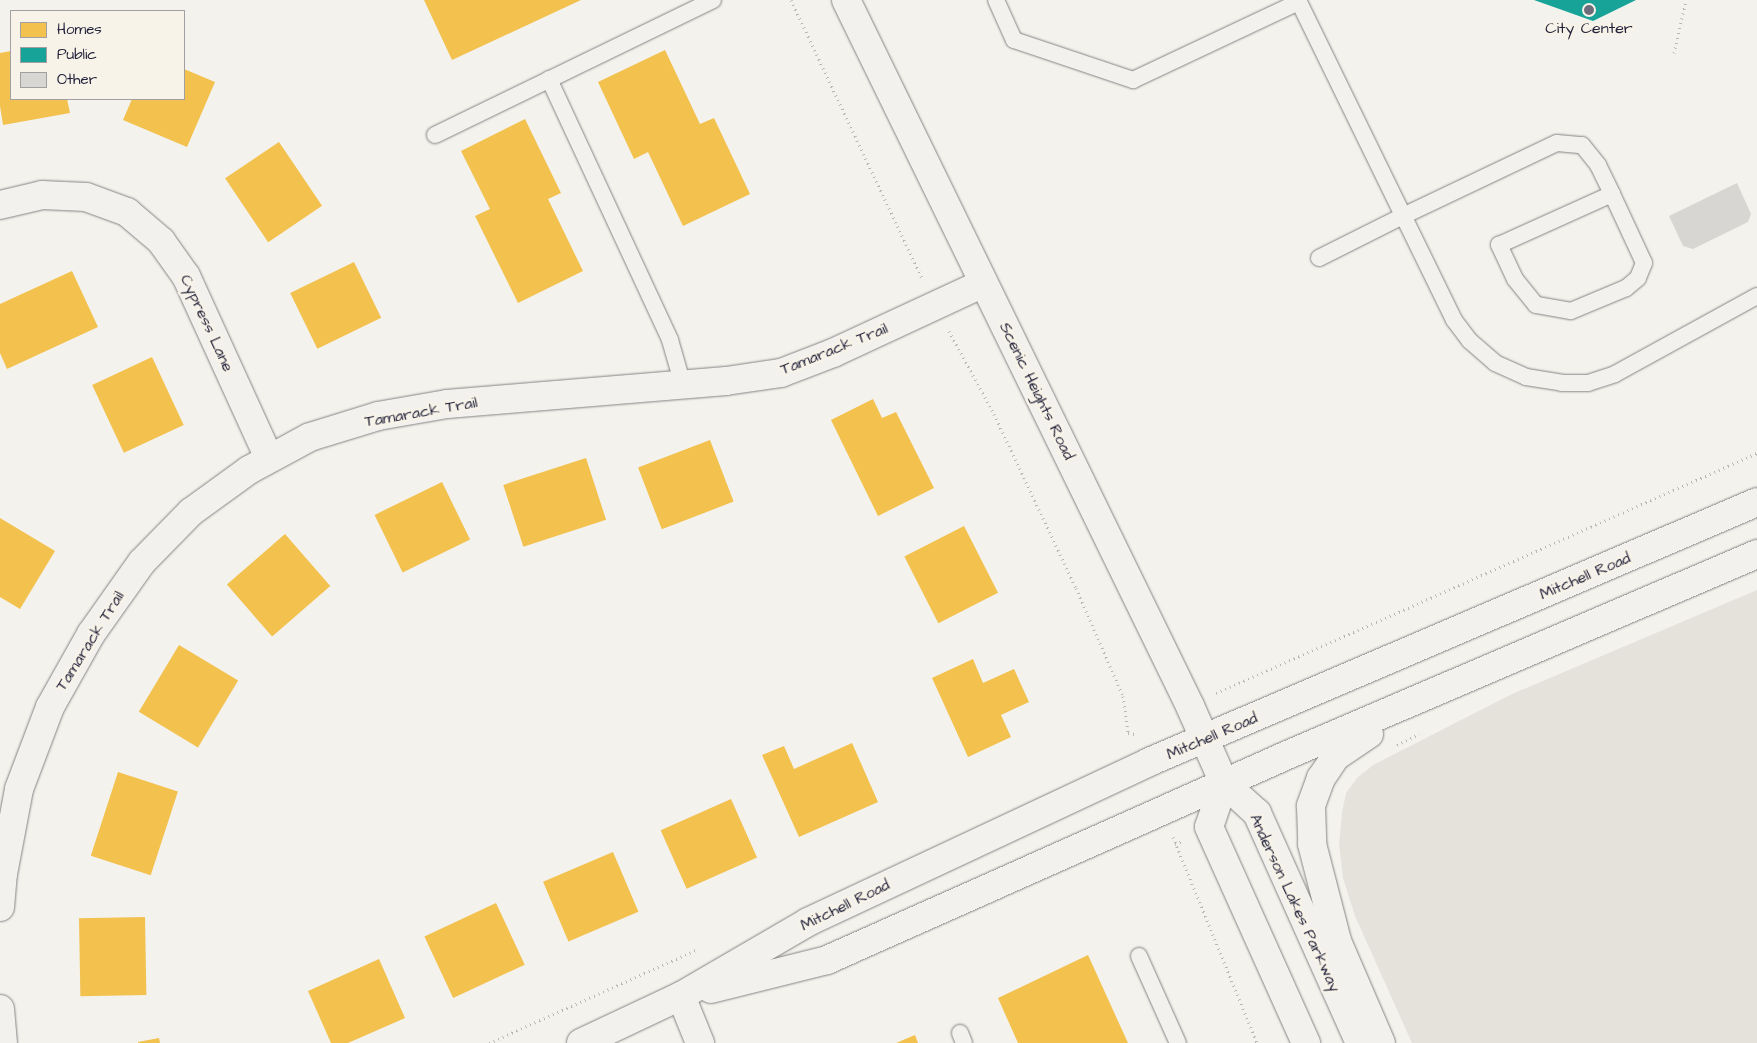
<!DOCTYPE html>
<html>
<head>
<meta charset="utf-8">
<style>
  body { margin:0 }
  #map { position:relative; width:1757px; height:1043px; overflow:hidden; background:#f4f2ec; font-family:"Architects Daughter",sans-serif }
  div>[style] { position:absolute }
  [style*='--x'] { left:calc(var(--x)*1px); top:calc(var(--y)*1px); width:calc(var(--w)*1px); rotate:calc(var(--a)*1deg) }
  .built>* { inset:0; background:#e5e2dc }
  .homes>* { inset:0; background:#f2c14e; transform-origin:0 0 }
  .public>* { inset:0; background:#17a398 }
  .building>* { inset:0; background:#d7d6d3 }
  .path>* { height:3px; margin-top:-1.5px; transform-origin:0; background:repeating-linear-gradient(90deg,#b8b6b6 0 1px,transparent 0 5px) }
  .roads { filter:drop-shadow(0 0 1px #858486) drop-shadow(0 0 1px #858486) }
  .service>* { height:16px; margin:-8px; padding:0 8px; transform-origin:8px; border-radius:8px; background:#f2f1ed }
  .minor>* { height:28px; margin:-14px; padding:0 14px; transform-origin:14px; border-radius:14px; background:#f2f1ed }
  .tertiary>* { height:28px; margin:-14px; padding:0 14px; transform-origin:14px; border-radius:14px; background:#f2f1ed }
  .secondary>* { height:28px; margin:-14px; padding:0 14px; transform-origin:14px; border-radius:14px; background:#f2f1ed }
  .dots>* { width:14px; height:14px; translate:-50% -50%; box-sizing:border-box; border:2px solid #f7f3e8; border-radius:50% }
  span { translate:-50% -50%; white-space:nowrap; text-align:center; line-height:1.15; -webkit-text-stroke:5px #f7f3e8; paint-order:stroke }
  .poi-label { font-size:16px; color:#22223b }
  .street-label { font-size:16px; color:#22223b }
  .legend { position:absolute; left:10px; top:10px; width:175px; height:90px; box-sizing:border-box; background:#f7f3e8; border:1px solid #a29fa3; margin:0; padding:6px 9px; list-style:none; font-size:15px; color:#22223b }
  .legend li { display:flex; align-items:center; gap:10px; height:25px }
  .legend b { width:25px; border:1px solid #a29fa3 }
</style>
</head>
<body>
<div id="map">
  <div class="built">
    <div style="clip-path:polygon(1757px 590px,1757px 1043px,1412px 1043px,1355px 916px,1343px 878px,1339px 844px,1342px 813px,1346px 793px,1357px 778px,1373px 765px,1512px 694px)"></div>
  </div>
  <div class="homes">
    <div style="clip-path:polygon(424px 0,581px 0,452px 60px)"></div>
    <div style="clip-path:polygon(665px 50px,700px 124px,714px 118px,750px 194px,683px 226px,648px 152px,634px 159px,598px 82px)"></div>
    <div style="clip-path:polygon(11px 51px,11px 99px,67px 99px,70px 113px,3px 125px,0 106px,0 53px)"></div>
    <div style="clip-path:polygon(184px 69px,215px 82px,187px 147px,123px 120px,132px 99px,184px 99px)"></div>
    <div style="clip-path:polygon(525px 119px,561px 193px,548px 199px,583px 271px,518px 303px,475px 216px,490px 209px,461px 151px)"></div>
    <div style="left:279px;top:142px;width:77px;height:65px;rotate:56deg"></div>
    <div style="left:354px;top:262px;width:62px;height:71px;rotate:64deg"></div>
    <div style="clip-path:polygon(72px 271px,98px 327px,7px 369px,0 353px,0 304px)"></div>
    <div style="left:152px;top:357px;width:75px;height:66px;rotate:65deg"></div>
    <div style="clip-path:polygon(873px 399px,882px 418px,896px 412px,934px 488px,878px 516px,831px 420px)"></div>
    <div style="left:710px;top:440px;width:66px;height:77px;rotate:69deg"></div>
    <div style="left:586px;top:458px;width:65px;height:87px;rotate:72deg"></div>
    <div style="left:442px;top:482px;width:64px;height:75px;rotate:64deg"></div>
    <div style="clip-path:polygon(0 518px,55px 551px,20px 609px,0 597px)"></div>
    <div style="left:964px;top:526px;width:75px;height:67px;rotate:63deg"></div>
    <div style="left:285px;top:534px;width:69px;height:77px;rotate:49deg"></div>
    <div style="left:179px;top:645px;width:69px;height:78px;rotate:31deg"></div>
    <div style="clip-path:polygon(973px 659px,983px 683px,1014px 669px,1029px 702px,1001px 715px,1011px 737px,968px 757px,932px 678px)"></div>
    <div style="clip-path:polygon(852px 743px,878px 802px,799px 837px,762px 755px,784px 746px,794px 769px)"></div>
    <div style="left:118px;top:772px;width:63px;height:88px;rotate:18deg"></div>
    <div style="left:731px;top:799px;width:64px;height:77px;rotate:66deg"></div>
    <div style="left:613px;top:852px;width:65px;height:76px;rotate:67deg"></div>
    <div style="left:496px;top:903px;width:68px;height:79px;rotate:65deg"></div>
    <div style="left:145px;top:917px;width:78px;height:66px;rotate:89deg"></div>
    <div style="clip-path:polygon(1088px 955px,1128px 1043px,1018px 1043px,998px 998px)"></div>
    <div style="clip-path:polygon(379px 959px,405px 1018px,348px 1043px,331px 1043px,308px 991px)"></div>
    <div style="clip-path:polygon(915px 1035px,918px 1043px,896px 1043px)"></div>
    <div style="clip-path:polygon(159px 1038px,160px 1043px,138px 1043px,138px 1042px)"></div>
  </div>
  <div class="public">
    <div style="clip-path:polygon(1534px 0,1636px 0,1593px 21px)"></div>
  </div>
  <div class="building">
    <div style="clip-path:polygon(1737px 183px,1751px 214px,1748px 222px,1693px 249px,1683px 246px,1669px 216px)"></div>
  </div>
  <div class="path">
    <div style="--x:791;--y:0;--w:308;--a:64.8"></div>
    <div style="--x:1674;--y:53;--w:54;--a:-77.2"></div>
    <div style="--x:949;--y:331;--w:94;--a:61.5"></div>
    <div style="--x:994;--y:414;--w:192;--a:64.8"></div>
    <div style="--x:1076;--y:588;--w:118;--a:66.5"></div>
    <div style="--x:1123;--y:696;--w:37;--a:82"></div>
    <div style="--x:1128;--y:733;--w:7;--a:8"></div>
    <div style="--x:1216;--y:693;--w:592;--a:-23.92"></div>
    <div style="--x:1397;--y:745;--w:25;--a:-27"></div>
    <div style="--x:1173;--y:837;--w:222;--a:67.8"></div>
    <div style="--x:1175;--y:844;--w:9;--a:-21"></div>
    <div style="--x:489;--y:1043;--w:229;--a:-24.2"></div>
  </div>
  <div class="roads">
    <div class="service">
      <div style="--x:996;--y:0;--w:44;--a:65.8"></div>
      <div style="--x:1014;--y:40;--w:126;--a:18.6"></div>
      <div style="--x:1133;--y:80;--w:183;--a:-25.2"></div>
      <div style="--x:1298;--y:0;--w:356;--a:64"></div>
      <div style="--x:1454;--y:320;--w:26;--a:53"></div>
      <div style="--x:1470;--y:341;--w:33;--a:41"></div>
      <div style="--x:1495;--y:363;--w:34;--a:24"></div>
      <div style="--x:1526;--y:377;--w:36;--a:9"></div>
      <div style="--x:1562;--y:383;--w:26;--a:0"></div>
      <div style="--x:1588;--y:383;--w:28;--a:-18"></div>
      <div style="--x:1615;--y:374;--w:162;--a:-28.8"></div>
      <div style="--x:549;--y:79;--w:288;--a:65.1"></div>
      <div style="--x:670;--y:340;--w:47;--a:73.9"></div>
      <div style="--x:435;--y:135;--w:309;--a:-25.9"></div>
      <div style="--x:1319;--y:258;--w:94;--a:-26.6"></div>
      <div style="--x:1403;--y:216;--w:170;--a:-25.4"></div>
      <div style="--x:1557;--y:143;--w:25;--a:5"></div>
      <div style="--x:1582;--y:145;--w:26;--a:51"></div>
      <div style="--x:1598;--y:165;--w:32;--a:64"></div>
      <div style="--x:1612;--y:194;--w:76;--a:65.1"></div>
      <div style="--x:1644;--y:263;--w:16;--a:112"></div>
      <div style="--x:1638;--y:278;--w:16;--a:140"></div>
      <div style="--x:1626;--y:288;--w:60;--a:157.3"></div>
      <div style="--x:1571;--y:311;--w:36;--a:-170"></div>
      <div style="--x:1536;--y:305;--w:33;--a:-129"></div>
      <div style="--x:1515;--y:279;--w:38;--a:-115"></div>
      <div style="--x:1499;--y:245;--w:124;--a:-24.3"></div>
      <div style="--x:1139;--y:956;--w:95;--a:65.9"></div>
      <div style="--x:960;--y:1033;--w:11;--a:68"></div>
    </div>
    <div class="minor">
      <div style="--x:0;--y:205;--w:43;--a:-13.4"></div>
      <div style="--x:42;--y:195;--w:44;--a:2.6"></div>
      <div style="--x:86;--y:197;--w:44;--a:20.1"></div>
      <div style="--x:127;--y:212;--w:45;--a:40.5"></div>
      <div style="--x:161;--y:241;--w:43;--a:54.5"></div>
      <div style="--x:186;--y:276;--w:200;--a:65.5"></div>
      <div style="--x:0;--y:907;--w:33;--a:-85"></div>
      <div style="--x:3;--y:874;--w:86;--a:-79.3"></div>
      <div style="--x:19;--y:789;--w:88;--a:-69.3"></div>
      <div style="--x:50;--y:707;--w:84;--a:-60.7"></div>
      <div style="--x:91;--y:634;--w:88;--a:-54.7"></div>
      <div style="--x:142;--y:562;--w:70;--a:-45.6"></div>
      <div style="--x:191;--y:512;--w:72;--a:-35.9"></div>
      <div style="--x:249;--y:470;--w:69;--a:-28.4"></div>
      <div style="--x:310;--y:437;--w:71;--a:-17.2"></div>
      <div style="--x:378;--y:416;--w:70;--a:-9.9"></div>
      <div style="--x:447;--y:404;--w:280;--a:-4.7"></div>
      <div style="--x:726;--y:381;--w:56;--a:-8.3"></div>
      <div style="--x:781;--y:373;--w:56;--a:-21"></div>
      <div style="--x:833;--y:353;--w:166;--a:-24.9"></div>
      <div style="--x:681;--y:996;--w:51;--a:68"></div>
      <div style="--x:0;--y:1009;--w:34;--a:85"></div>
    </div>
    <div class="tertiary">
      <div style="--x:846;--y:0;--w:785;--a:64.02"></div>
      <div style="--x:1190;--y:706;--w:84;--a:66.2"></div>
      <div style="--x:1224;--y:783;--w:45;--a:42.3"></div>
      <div style="--x:1257;--y:813;--w:252;--a:65.9"></div>
      <div style="--x:1224;--y:783;--w:46;--a:108.8"></div>
      <div style="--x:1209;--y:827;--w:237;--a:65.8"></div>
    </div>
    <div class="secondary">
      <div style="--x:1369;--y:734;--w:40;--a:146"></div>
      <div style="--x:1336;--y:756;--w:27;--a:124"></div>
      <div style="--x:1321;--y:778;--w:30;--a:110"></div>
      <div style="--x:1311;--y:806;--w:38;--a:88"></div>
      <div style="--x:1312;--y:844;--w:100;--a:75.5"></div>
      <div style="--x:1337;--y:941;--w:111;--a:66.7"></div>
      <div style="--x:711;--y:989;--w:120;--a:-14"></div>
      <div style="--x:827;--y:960;--w:494;--a:-24"></div>
      <div style="--x:1278;--y:759;--w:521;--a:-23.17"></div>
      <div style="--x:581;--y:1043;--w:110;--a:-25.2"></div>
      <div style="--x:681;--y:996;--w:147;--a:-30.2"></div>
      <div style="--x:808;--y:922;--w:377;--a:-25.1"></div>
      <div style="--x:1149;--y:762;--w:661;--a:-23.15"></div>
    </div>
  </div>
  <div class="dots">
    <div style="left:1589px;top:10px;background:#6c6b79"></div>
  </div>
  <div class="poi-label">
    <span style="left:1589px;top:28px">City Center</span>
  </div>
  <div class="street-label">
    <span style="left:207px;top:323px;rotate:65deg">Cypress Lane</span>
    <span style="left:834px;top:349px;rotate:-22deg">Tamarack Trail</span>
    <span style="left:1037px;top:391px;rotate:64deg">Scenic Heights Road</span>
    <span style="left:421px;top:412px;rotate:-10deg">Tamarack Trail</span>
    <span style="left:1585px;top:576px;rotate:-23deg">Mitchell Road</span>
    <span style="left:90px;top:641px;rotate:-58deg">Tamarack Trail</span>
    <span style="left:1212px;top:736px;rotate:-23deg">Mitchell Road</span>
    <span style="left:1295px;top:903px;rotate:65deg">Anderson Lakes Parkway</span>
    <span style="left:845px;top:905px;rotate:-26deg">Mitchell Road</span>
  </div>
  <ul class="legend">
  <li><b style="height:14px;background:#f2c14e"></b>Homes</li>
  <li><b style="height:14px;background:#17a398"></b>Public</li>
  <li><b style="height:14px;background:#d7d6d3"></b>Other</li>
  </ul>
</div>
</body>
</html>
